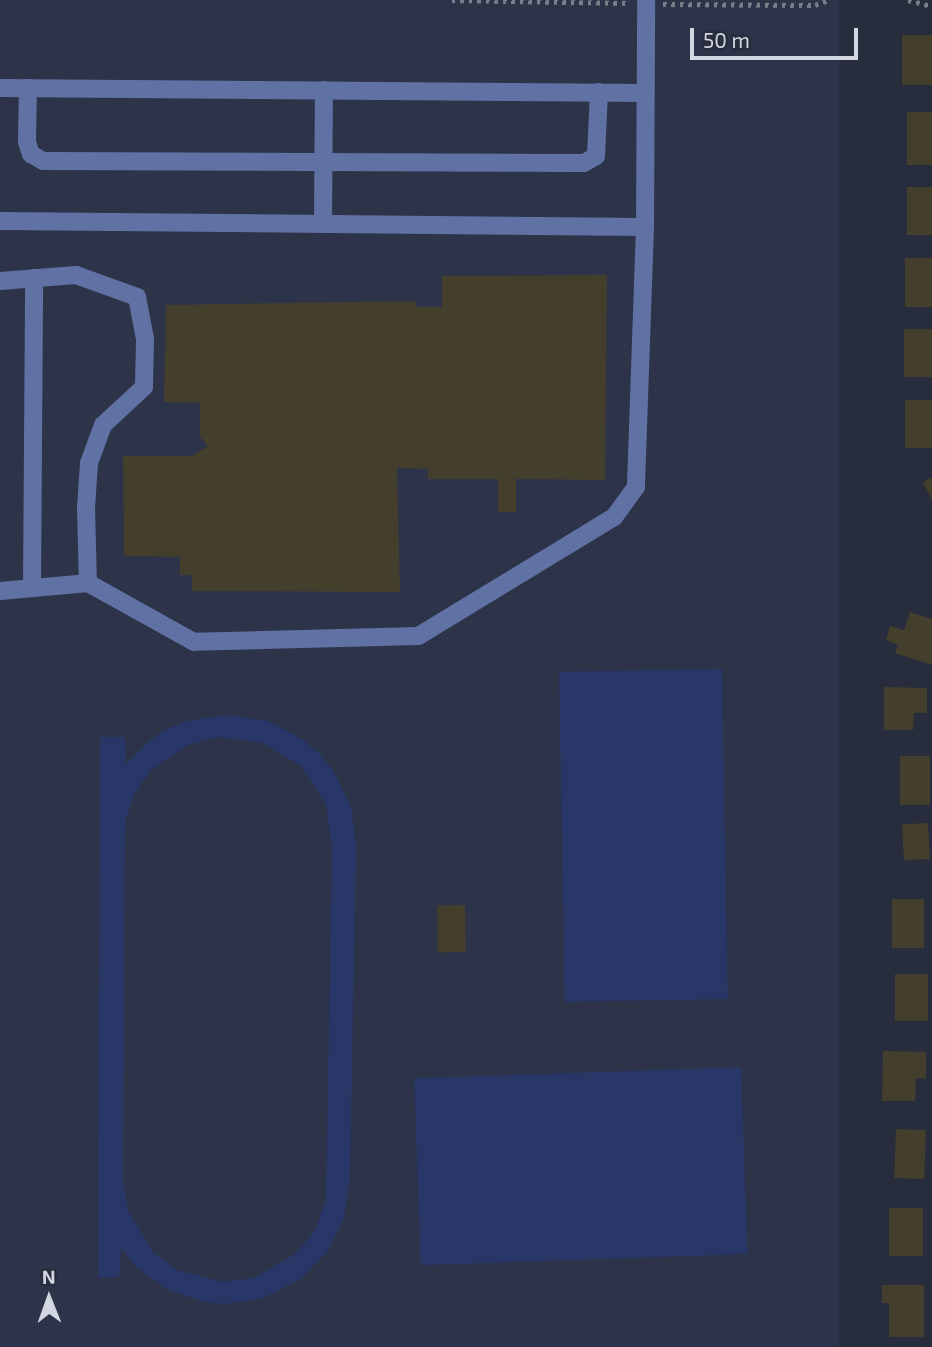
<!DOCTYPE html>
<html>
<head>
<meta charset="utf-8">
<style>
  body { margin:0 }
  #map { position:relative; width:932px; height:1347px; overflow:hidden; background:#272d3c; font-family:"Exo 2",sans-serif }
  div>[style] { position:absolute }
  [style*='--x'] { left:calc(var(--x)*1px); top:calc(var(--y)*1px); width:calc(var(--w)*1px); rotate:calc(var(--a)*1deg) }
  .built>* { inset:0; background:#2d3449; transform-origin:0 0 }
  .green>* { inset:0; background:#283767; transform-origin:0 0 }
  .building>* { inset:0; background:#443e2d; transform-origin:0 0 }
  .path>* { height:4.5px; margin-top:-2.25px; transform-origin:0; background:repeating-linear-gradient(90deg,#787d89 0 3.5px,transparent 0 8.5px) }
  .minor>* { height:18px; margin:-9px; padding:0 9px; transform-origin:9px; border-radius:9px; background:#6072a4 }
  span { translate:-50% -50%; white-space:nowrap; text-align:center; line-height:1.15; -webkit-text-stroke:6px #272d3c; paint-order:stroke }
  .north { position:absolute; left:14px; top:1263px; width:70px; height:70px; -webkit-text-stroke:5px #272d3c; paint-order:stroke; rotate:359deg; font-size:19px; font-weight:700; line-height:28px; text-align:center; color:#d3d7e1 }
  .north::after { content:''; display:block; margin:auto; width:24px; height:32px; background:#d3d7e1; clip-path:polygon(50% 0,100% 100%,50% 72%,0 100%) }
  .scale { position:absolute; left:690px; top:28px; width:168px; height:32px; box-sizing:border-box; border:4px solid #d3d7e1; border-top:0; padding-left:9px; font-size:21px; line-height:24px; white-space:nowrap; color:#d3d7e1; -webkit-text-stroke:5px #272d3c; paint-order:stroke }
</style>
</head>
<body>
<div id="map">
  <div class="built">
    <div style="left:0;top:0;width:839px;height:1347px"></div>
  </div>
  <div class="green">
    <div style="left:722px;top:669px;width:330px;height:163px;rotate:89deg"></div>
    <div style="clip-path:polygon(evenodd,227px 715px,268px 721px,304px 740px,320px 754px,333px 770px,351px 807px,356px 847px,350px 1179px,344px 1218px,327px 1252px,299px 1280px,264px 1298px,225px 1304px,205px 1302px,168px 1290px,136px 1267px,121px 1248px,119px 1277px,98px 1278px,100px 737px,125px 737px,126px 764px,150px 740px,167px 729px,186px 721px,227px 715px,218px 737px,263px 743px,301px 766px,326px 804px,332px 848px,326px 1200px,315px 1230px,295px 1254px,254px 1278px,223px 1282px,177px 1270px,152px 1251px,128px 1210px,123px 1179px,125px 823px,134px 794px,151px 770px,188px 745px,218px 737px)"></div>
    <div style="left:741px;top:1067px;width:187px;height:327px;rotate:88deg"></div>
  </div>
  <div class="building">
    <div style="left:902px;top:35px;width:30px;height:50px"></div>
    <div style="left:907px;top:112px;width:25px;height:53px"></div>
    <div style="left:907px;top:187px;width:25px;height:48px"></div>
    <div style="left:905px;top:258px;width:27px;height:49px"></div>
    <div style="clip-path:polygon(607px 275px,605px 480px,516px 479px,516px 512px,498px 512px,498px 479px,428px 479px,428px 469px,397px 468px,400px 592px,192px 591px,192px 575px,180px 575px,180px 557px,124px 556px,123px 456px,192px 456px,208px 446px,200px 437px,200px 403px,164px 402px,166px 305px,416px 301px,416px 307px,442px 307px,442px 276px)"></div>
    <div style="left:904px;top:329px;width:28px;height:48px"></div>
    <div style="left:932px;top:400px;width:48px;height:27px;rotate:90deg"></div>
    <div style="clip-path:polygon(932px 477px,932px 500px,923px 482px)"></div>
    <div style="clip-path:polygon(910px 612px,932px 619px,932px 665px,895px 653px,898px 645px,886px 640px,890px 626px,904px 630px)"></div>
    <div style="clip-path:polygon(884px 687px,927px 688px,927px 713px,914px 713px,913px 730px,884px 730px)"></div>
    <div style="left:900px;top:756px;width:30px;height:49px"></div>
    <div style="left:928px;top:823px;width:36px;height:26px;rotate:87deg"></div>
    <div style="left:892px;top:899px;width:32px;height:49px"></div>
    <div style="left:465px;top:905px;width:47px;height:28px;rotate:89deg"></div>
    <div style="left:895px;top:974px;width:33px;height:47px"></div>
    <div style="clip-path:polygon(883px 1051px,926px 1052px,926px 1079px,916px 1078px,915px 1101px,882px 1101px)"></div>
    <div style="left:896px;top:1129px;width:30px;height:49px;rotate:2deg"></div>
    <div style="left:889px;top:1208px;width:34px;height:48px"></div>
    <div style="clip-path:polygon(882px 1285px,924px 1285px,924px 1337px,889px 1337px,889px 1303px,882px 1303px)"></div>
  </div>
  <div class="path">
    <div style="--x:452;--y:0;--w:177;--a:1"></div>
    <div style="--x:908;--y:0;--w:25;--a:14"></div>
    <div style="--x:663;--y:4;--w:152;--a:0.4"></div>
    <div style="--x:815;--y:5;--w:15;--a:-20"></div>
  </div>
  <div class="minor">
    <div style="--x:0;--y:88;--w:645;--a:0.44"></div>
    <div style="--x:28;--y:88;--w:54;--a:91.1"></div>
    <div style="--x:27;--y:142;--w:13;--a:72"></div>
    <div style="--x:31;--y:154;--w:14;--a:30"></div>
    <div style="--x:43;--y:161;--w:541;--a:0.21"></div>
    <div style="--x:584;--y:163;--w:14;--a:-30"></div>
    <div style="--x:596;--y:156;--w:64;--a:-87.3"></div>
    <div style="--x:0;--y:221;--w:645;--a:0.53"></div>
    <div style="--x:645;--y:227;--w:260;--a:92"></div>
    <div style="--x:636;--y:487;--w:37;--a:126"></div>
    <div style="--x:614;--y:517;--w:229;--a:148.7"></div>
    <div style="--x:418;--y:636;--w:224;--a:178.5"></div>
    <div style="--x:194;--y:642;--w:121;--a:-150.9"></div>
    <div style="--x:88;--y:583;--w:88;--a:174.8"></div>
    <div style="--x:323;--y:224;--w:134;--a:-89.6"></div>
    <div style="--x:645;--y:227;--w:227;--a:-89.7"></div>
    <div style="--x:0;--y:281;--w:76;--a:-4.5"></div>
    <div style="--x:76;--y:275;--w:65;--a:19.8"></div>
    <div style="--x:137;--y:297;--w:43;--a:79.2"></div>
    <div style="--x:145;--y:339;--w:48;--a:91.2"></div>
    <div style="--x:144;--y:387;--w:56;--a:137.2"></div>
    <div style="--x:103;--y:425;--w:40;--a:110.2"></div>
    <div style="--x:89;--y:463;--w:45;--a:93.8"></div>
    <div style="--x:86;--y:508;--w:75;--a:88.5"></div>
    <div style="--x:32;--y:588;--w:310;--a:-89.6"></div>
  </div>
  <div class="north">N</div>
  <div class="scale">50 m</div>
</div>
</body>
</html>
